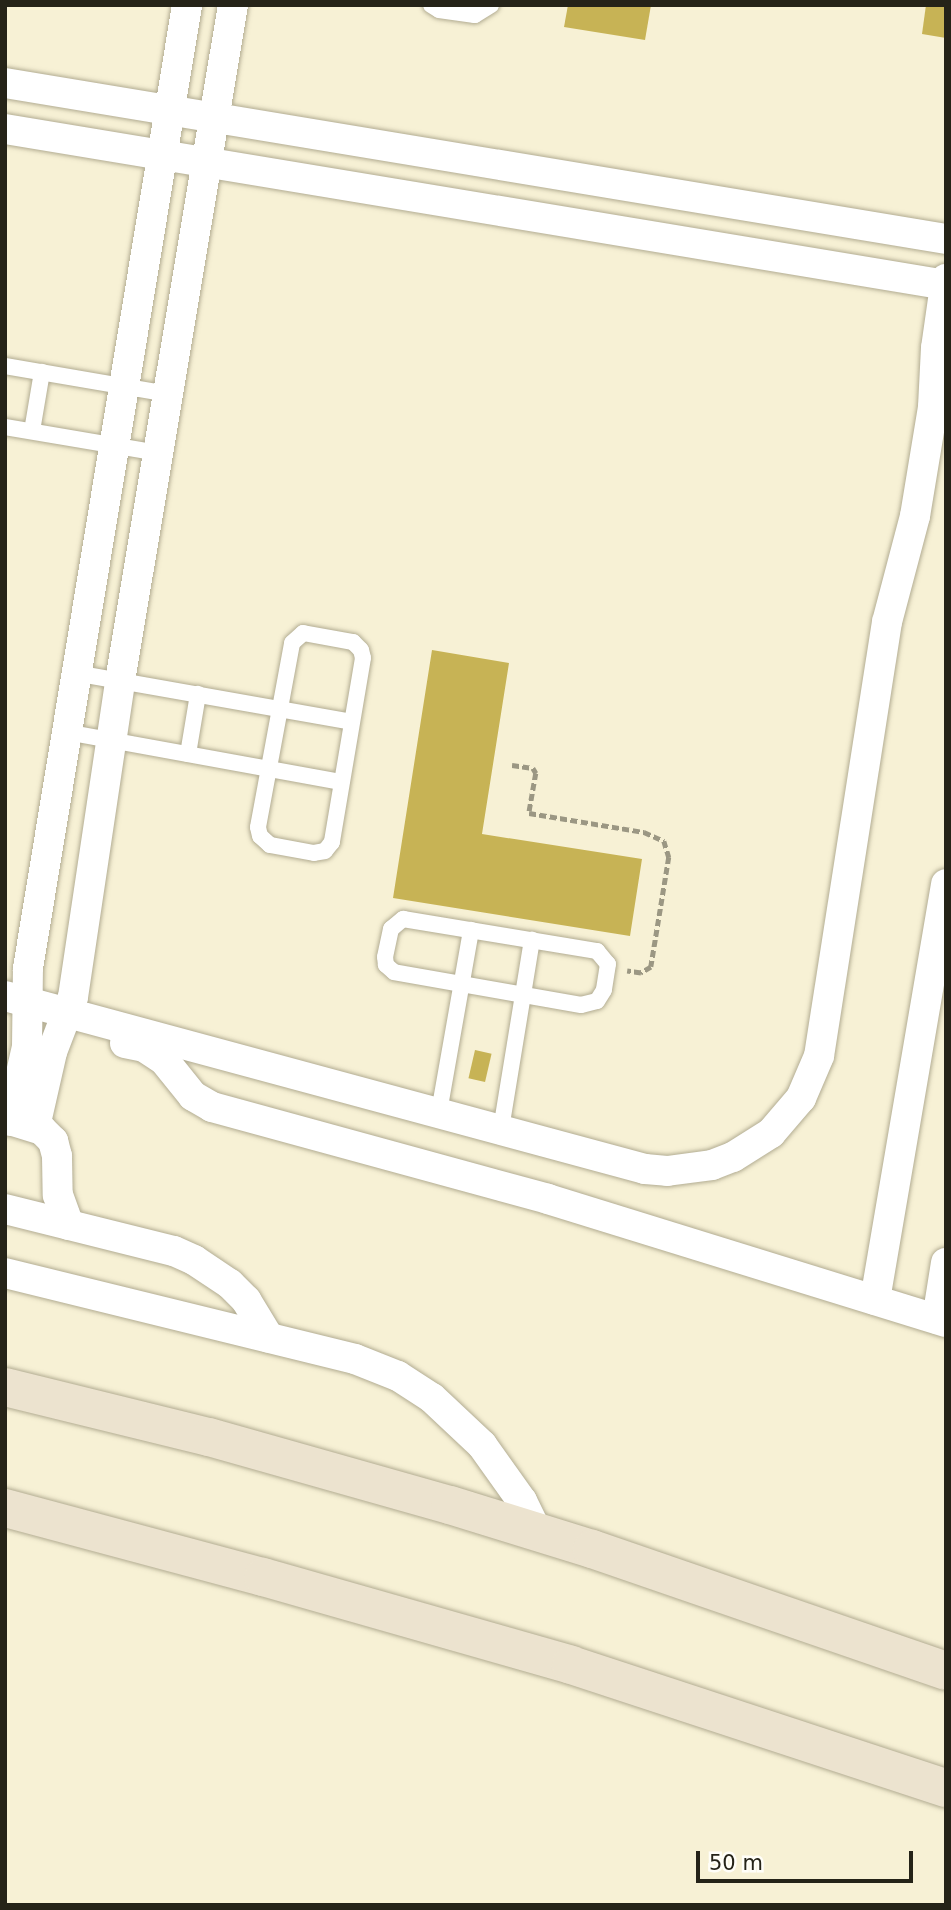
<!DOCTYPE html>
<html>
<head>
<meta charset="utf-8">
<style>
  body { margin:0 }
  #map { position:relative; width:951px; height:1910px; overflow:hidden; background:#f7f1d5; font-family:"DejaVu Sans",sans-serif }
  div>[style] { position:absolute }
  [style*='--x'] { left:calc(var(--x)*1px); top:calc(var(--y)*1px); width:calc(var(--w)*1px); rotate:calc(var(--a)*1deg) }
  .building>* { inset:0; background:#c7b355; transform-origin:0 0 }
  .path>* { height:4.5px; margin-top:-2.25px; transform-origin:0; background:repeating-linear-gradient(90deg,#9b9783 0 7px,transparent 0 10.5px) }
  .roads { filter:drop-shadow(0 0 2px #b2ac92) drop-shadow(0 0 2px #b2ac92) }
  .lane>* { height:16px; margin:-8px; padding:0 8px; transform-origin:8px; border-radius:8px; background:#fff }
  .street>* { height:30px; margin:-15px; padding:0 15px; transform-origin:15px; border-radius:15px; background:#fff }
  .secondary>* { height:38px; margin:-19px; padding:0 19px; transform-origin:19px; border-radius:19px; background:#ece3cf }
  span { translate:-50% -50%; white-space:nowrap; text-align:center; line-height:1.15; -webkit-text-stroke:5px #fffef8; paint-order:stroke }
  .frame { position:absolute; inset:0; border:7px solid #252318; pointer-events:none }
  .scale { position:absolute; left:696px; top:1851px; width:217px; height:32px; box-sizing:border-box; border:4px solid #252318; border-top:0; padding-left:9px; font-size:21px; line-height:24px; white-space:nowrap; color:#252318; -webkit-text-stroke:5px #fffef8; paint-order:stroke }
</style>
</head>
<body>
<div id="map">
  <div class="building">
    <div style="clip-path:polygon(568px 5px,651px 5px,645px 40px,564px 27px)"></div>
    <div style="clip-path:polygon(926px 5px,946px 5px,946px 38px,922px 34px)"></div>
    <div style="clip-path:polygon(432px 650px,509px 663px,482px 834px,642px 859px,630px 936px,393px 898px)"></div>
    <div style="left:475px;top:1050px;width:17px;height:29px;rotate:13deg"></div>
  </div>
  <div class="path">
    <div style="--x:512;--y:765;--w:21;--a:8"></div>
    <div style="--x:533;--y:768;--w:6;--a:59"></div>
    <div style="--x:536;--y:773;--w:41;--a:99.9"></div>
    <div style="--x:529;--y:813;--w:117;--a:9.4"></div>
    <div style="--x:644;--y:832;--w:22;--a:24"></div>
    <div style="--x:664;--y:841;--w:17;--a:73"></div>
    <div style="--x:669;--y:857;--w:111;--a:99.3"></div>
    <div style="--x:651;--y:967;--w:12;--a:149"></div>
    <div style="--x:641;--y:973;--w:14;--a:-172"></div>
  </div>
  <div class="roads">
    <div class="lane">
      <div style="--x:431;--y:5;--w:9;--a:32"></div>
      <div style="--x:439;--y:10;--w:36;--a:8"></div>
      <div style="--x:475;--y:15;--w:19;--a:-32"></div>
      <div style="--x:5;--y:366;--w:165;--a:9.7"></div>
      <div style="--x:5;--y:427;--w:155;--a:9.6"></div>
      <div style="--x:32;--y:431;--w:60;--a:-80.4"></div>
      <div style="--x:303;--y:633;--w:51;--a:10.2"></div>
      <div style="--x:353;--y:642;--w:11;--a:45"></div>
      <div style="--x:361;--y:650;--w:8;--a:76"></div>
      <div style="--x:363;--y:658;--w:187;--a:99.6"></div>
      <div style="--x:332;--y:842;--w:11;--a:128"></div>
      <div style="--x:325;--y:851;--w:11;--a:170"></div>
      <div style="--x:314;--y:853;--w:45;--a:-169.7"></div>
      <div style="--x:270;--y:845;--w:13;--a:-138"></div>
      <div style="--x:260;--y:836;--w:9;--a:-103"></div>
      <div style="--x:258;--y:827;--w:187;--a:-79.5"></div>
      <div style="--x:292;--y:643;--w:15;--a:-42"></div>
      <div style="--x:75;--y:673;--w:281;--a:10"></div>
      <div style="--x:66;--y:732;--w:280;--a:10.3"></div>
      <div style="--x:188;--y:754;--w:61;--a:-80.5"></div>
      <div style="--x:403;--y:919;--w:197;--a:9.4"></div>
      <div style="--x:597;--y:951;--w:17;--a:50"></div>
      <div style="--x:608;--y:964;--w:26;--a:99"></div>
      <div style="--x:604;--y:990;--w:13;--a:122"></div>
      <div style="--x:597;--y:1001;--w:16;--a:166"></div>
      <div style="--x:581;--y:1005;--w:190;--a:-170"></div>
      <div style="--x:394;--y:972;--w:11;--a:-139"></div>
      <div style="--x:386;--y:965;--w:8;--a:-97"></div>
      <div style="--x:385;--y:957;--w:29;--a:-78"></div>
      <div style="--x:391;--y:929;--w:16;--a:-40"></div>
      <div style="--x:439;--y:1112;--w:185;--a:-80"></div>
      <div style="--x:501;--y:1129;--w:192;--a:-80.7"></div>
    </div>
    <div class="street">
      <div style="--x:5;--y:83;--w:954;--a:9.41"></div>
      <div style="--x:5;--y:129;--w:954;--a:9.41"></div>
      <div style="--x:5;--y:996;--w:663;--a:15.13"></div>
      <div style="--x:645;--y:1169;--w:22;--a:5"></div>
      <div style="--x:667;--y:1171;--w:45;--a:-7.6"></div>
      <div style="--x:712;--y:1165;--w:22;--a:-21"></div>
      <div style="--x:733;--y:1157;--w:45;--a:-32.3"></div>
      <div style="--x:771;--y:1133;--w:46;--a:-49.4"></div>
      <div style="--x:801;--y:1098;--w:46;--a:-66.8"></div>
      <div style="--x:819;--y:1056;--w:439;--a:-81.1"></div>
      <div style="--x:887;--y:622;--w:110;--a:-75.2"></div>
      <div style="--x:915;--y:516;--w:110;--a:-80.6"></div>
      <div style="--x:933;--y:407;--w:59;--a:-87.1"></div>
      <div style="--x:936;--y:348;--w:70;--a:-81.8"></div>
      <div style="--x:125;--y:1043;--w:19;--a:12"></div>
      <div style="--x:144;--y:1047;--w:24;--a:33"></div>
      <div style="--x:164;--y:1060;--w:46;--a:51.1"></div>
      <div style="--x:193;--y:1096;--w:22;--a:30"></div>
      <div style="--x:212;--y:1107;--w:348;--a:15.3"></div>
      <div style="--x:548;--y:1199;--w:417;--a:17.2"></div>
      <div style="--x:10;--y:1121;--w:76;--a:-77.1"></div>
      <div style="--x:27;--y:1047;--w:79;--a:-89.3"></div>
      <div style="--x:28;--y:968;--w:976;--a:-80.62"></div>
      <div style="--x:16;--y:1122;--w:27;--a:17"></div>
      <div style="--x:42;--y:1130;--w:16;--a:45"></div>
      <div style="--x:53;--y:1141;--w:16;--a:75"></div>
      <div style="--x:57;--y:1156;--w:39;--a:89"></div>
      <div style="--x:58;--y:1195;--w:32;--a:70"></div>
      <div style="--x:35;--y:1127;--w:77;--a:-77.2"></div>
      <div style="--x:52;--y:1052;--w:59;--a:-69.1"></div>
      <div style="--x:73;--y:997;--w:319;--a:-81.5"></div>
      <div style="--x:120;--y:681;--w:685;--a:-80.51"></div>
      <div style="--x:5;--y:1209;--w:174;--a:14"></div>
      <div style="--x:174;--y:1251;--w:22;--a:24"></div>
      <div style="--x:194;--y:1260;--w:43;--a:33.7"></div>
      <div style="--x:230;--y:1284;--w:23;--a:45"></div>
      <div style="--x:246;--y:1300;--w:44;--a:58.8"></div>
      <div style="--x:5;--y:1273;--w:360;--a:13.8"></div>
      <div style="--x:355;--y:1359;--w:46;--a:21.6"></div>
      <div style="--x:398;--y:1376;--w:40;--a:32.9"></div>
      <div style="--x:432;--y:1398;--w:69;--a:43.2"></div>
      <div style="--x:482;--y:1445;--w:69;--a:54.5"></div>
      <div style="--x:522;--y:1501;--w:34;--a:64"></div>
      <div style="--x:875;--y:1300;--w:422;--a:-80.3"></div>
      <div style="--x:937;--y:1319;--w:57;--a:-80.9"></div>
    </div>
    <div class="secondary">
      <div style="--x:5;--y:1387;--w:210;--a:13.8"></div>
      <div style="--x:209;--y:1437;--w:250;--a:15.8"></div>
      <div style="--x:450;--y:1505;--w:149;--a:17.2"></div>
      <div style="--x:592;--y:1549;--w:374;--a:19"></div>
      <div style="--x:5;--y:1508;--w:267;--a:15"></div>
      <div style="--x:263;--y:1577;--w:320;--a:15.9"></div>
      <div style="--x:571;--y:1665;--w:395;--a:18.2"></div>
    </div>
  </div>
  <div class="frame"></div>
  <div class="scale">50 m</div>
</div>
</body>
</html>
